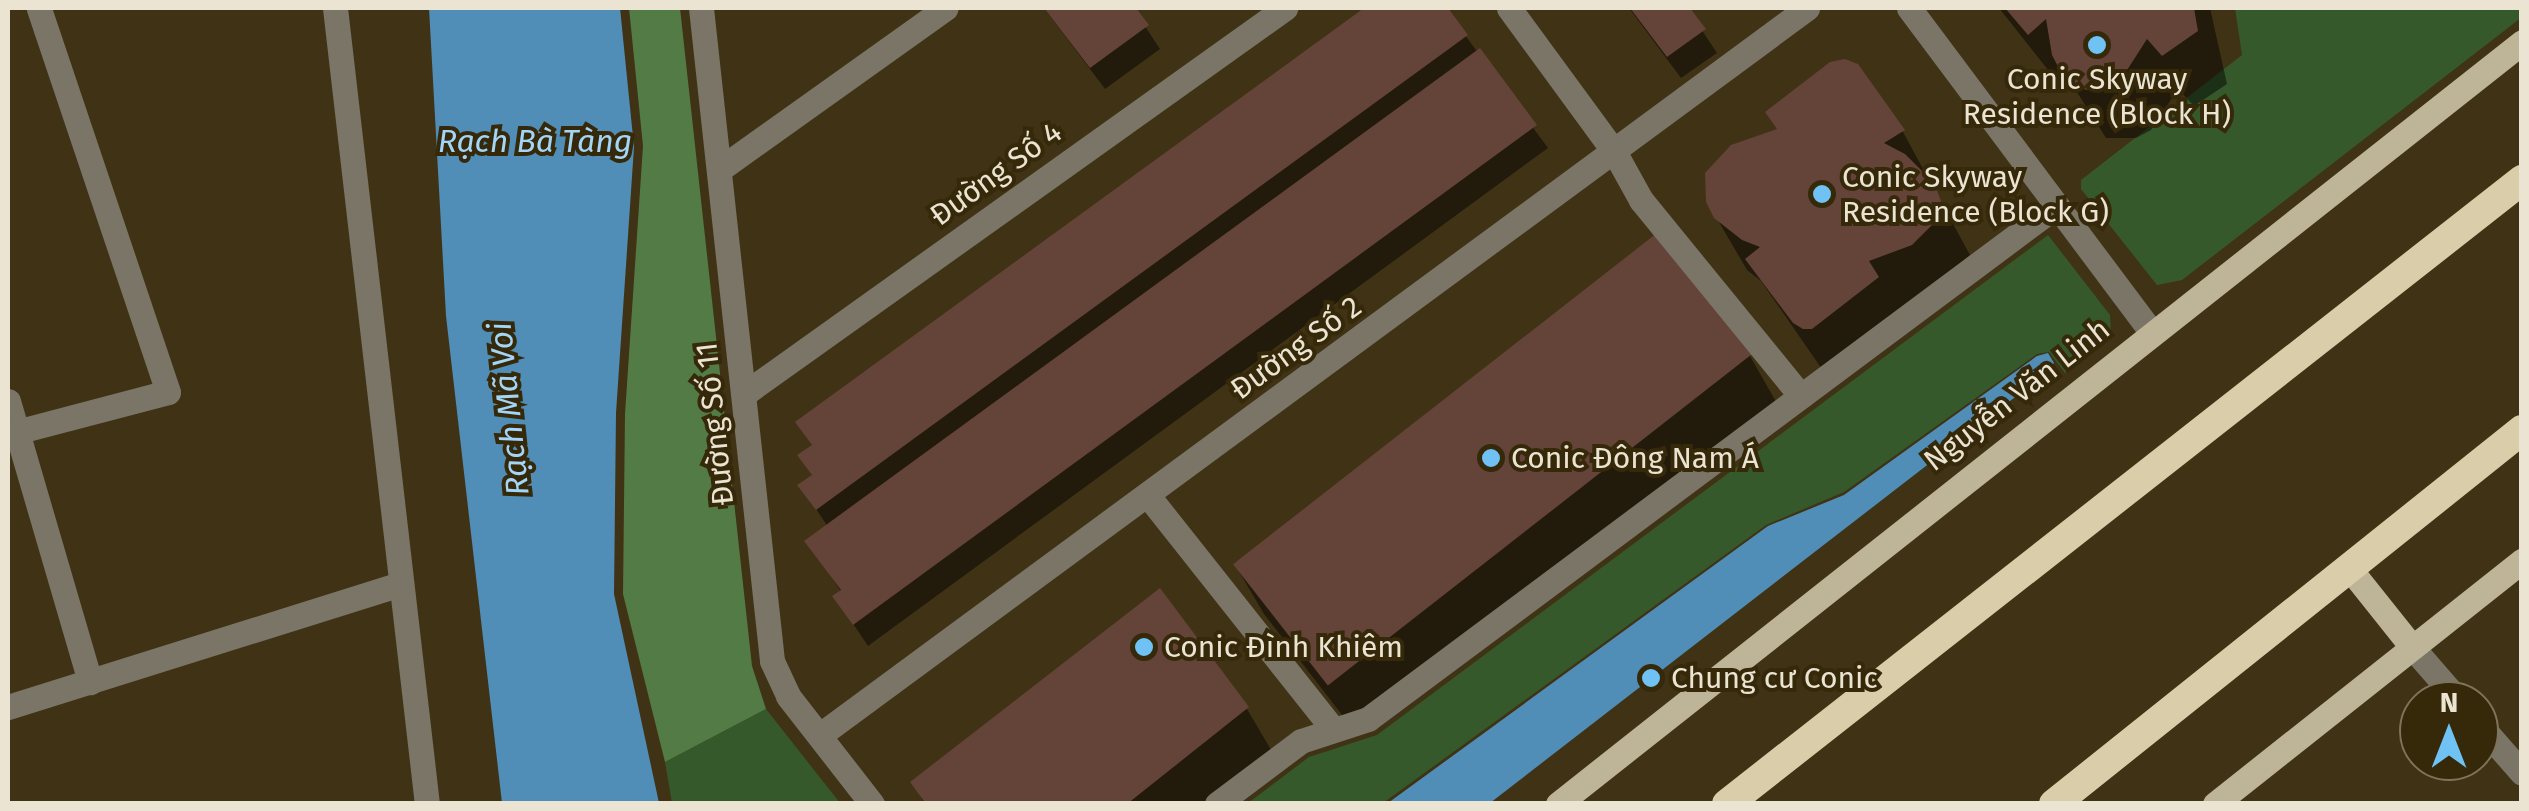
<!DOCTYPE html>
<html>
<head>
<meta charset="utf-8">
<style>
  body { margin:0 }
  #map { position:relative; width:2529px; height:811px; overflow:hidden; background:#403315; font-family:"Fira Sans",sans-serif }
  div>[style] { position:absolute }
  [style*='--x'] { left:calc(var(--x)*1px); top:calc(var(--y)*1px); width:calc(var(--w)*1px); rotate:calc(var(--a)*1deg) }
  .green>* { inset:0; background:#36592b }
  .forest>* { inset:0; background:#537b46 }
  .water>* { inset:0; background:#508eb8 }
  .shadow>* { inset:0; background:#0007 }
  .building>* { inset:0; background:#644339; transform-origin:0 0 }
  .minor>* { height:25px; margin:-12.5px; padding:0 12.5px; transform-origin:12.5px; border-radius:12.5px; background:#7a7567 }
  .major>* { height:25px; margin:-12.5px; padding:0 12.5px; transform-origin:12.5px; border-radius:12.5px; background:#beb497 }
  .highway>* { height:30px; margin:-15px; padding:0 15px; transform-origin:15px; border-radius:15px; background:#d9cdaa }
  .dots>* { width:28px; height:28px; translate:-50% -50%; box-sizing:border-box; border:5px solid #35290a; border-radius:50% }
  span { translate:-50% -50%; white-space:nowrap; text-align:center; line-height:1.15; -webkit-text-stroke:8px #35290a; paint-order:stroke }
  .poi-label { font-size:30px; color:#ece4d3 }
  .left { translate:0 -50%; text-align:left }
  .street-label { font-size:30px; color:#ece4d3 }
  .water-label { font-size:32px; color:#a3d5f9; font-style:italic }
  .frame { position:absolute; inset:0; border:10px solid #ece4d3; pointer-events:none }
  .north { position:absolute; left:2399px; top:681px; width:100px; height:100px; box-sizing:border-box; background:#35290a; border:2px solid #7e745a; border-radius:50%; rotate:0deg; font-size:28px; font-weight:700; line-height:40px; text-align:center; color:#ece4d3 }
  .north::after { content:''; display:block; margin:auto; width:35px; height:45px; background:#70c2f4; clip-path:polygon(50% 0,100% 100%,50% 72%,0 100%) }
</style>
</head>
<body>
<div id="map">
  <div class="green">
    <div style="clip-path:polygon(2235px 8px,2521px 8px,2522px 17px,2182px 280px,2157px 285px,2081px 189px,2081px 180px,2242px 55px)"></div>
    <div style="clip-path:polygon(2048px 235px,2110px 315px,2111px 335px,2065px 373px,2049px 352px,2037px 354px,1844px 492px,1766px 525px,1383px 803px,1248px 803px,1309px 757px,1377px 735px)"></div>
    <div style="clip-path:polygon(766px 709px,840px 803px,672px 803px,665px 762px)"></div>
  </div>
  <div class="forest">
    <div style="clip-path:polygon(629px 8px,680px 8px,752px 666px,766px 709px,665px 762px,623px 594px,625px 414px,643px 146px)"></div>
  </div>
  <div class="water">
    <div style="clip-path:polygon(429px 8px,620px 8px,634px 147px,616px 413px,614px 594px,659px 803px,502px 803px,446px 316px)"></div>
    <div style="clip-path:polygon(2048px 353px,2054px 363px,2041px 377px,1490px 803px,1388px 803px,1768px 526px,1844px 495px,2037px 356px)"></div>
  </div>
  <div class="shadow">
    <div style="clip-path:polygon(1044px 8px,1133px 8px,1160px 49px,1105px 89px)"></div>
    <div style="clip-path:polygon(1367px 8px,1445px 8px,1548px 148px,868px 646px,835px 597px,842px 593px,807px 541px,828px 527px,801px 486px,813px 477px,801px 456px,813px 447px,798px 422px)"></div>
    <div style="clip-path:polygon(1629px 8px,1687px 8px,1717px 53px,1681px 78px)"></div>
    <div style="clip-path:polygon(1999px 8px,2210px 8px,2227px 84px,2194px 106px,2178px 89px,2151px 130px,2136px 138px,2106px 138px,2068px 78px,2060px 85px)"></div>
    <div style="clip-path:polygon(1856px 66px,1903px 132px,1970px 255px,1826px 375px,1761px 281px,1747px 270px,1716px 217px,1779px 131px)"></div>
    <div style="clip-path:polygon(1750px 356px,1779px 407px,1356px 733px,1264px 614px,1234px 563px)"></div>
    <div style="clip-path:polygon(1247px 709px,1277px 760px,1221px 804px,925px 804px,913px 783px)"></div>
  </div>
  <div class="building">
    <div style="clip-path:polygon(1044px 8px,1136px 8px,1149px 25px,1090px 68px)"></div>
    <div style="clip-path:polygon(1364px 8px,1448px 8px,1468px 35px,816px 510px,797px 485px,812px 475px,797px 455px,812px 445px,795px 422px)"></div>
    <div style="clip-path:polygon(1630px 8px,1690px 8px,1706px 29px,1667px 57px)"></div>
    <div style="clip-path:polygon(2005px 8px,2194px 8px,2198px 31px,2162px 56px,2147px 39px,2122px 78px,2088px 90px,2074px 87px,2062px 74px,2052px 55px,2046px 19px,2028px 35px)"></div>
    <div style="clip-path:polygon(1480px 48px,1537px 125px,853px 625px,832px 596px,841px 590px,804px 541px)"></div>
    <div style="clip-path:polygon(1845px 59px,1858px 64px,1905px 130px,1884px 143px,1905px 154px,1934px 183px,1941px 201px,1940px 217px,1912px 245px,1869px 261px,1879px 277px,1812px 329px,1803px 329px,1793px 323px,1745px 259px,1760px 247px,1742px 240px,1714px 218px,1706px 202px,1705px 173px,1731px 145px,1777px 129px,1765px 112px,1830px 62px)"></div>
    <div style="left:1657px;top:233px;width:154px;height:538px;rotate:52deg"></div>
    <div style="clip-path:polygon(1160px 588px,1249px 707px,1127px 804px,926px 804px,910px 782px)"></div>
  </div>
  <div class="minor">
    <div style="--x:335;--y:8;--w:801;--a:83.41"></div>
    <div style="--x:701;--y:8;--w:657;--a:83.79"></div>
    <div style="--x:772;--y:661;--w:38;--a:65"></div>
    <div style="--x:788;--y:696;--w:137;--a:52.1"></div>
    <div style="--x:1509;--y:8;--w:180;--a:53.8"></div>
    <div style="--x:1615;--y:153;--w:54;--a:61"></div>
    <div style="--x:1641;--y:200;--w:253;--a:50.8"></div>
    <div style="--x:1909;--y:8;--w:406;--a:53.2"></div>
    <div style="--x:720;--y:169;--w:277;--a:-35.5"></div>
    <div style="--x:744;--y:394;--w:665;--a:-35.51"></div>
    <div style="--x:8;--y:401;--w:293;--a:73.7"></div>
    <div style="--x:16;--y:432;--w:157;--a:-14.7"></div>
    <div style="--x:168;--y:392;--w:405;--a:-108.6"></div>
    <div style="--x:1149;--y:497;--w:296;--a:51.6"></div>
    <div style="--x:2412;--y:647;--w:72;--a:49"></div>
    <div style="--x:8;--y:707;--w:412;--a:-17.4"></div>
    <div style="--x:2479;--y:724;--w:65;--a:48.7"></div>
    <div style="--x:820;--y:735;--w:1226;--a:-36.37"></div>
    <div style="--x:1217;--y:804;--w:105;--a:-36.9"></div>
    <div style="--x:1301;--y:741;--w:71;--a:-18.2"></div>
    <div style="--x:1368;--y:719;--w:858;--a:-36.71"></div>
  </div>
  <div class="major">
    <div style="--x:2349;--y:568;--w:101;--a:51.4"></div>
    <div style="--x:1558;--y:804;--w:1229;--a:-38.32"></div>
    <div style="--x:2215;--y:804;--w:392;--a:-38.4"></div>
  </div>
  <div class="highway">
    <div style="--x:1727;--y:804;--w:1011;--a:-38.13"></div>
    <div style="--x:2054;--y:804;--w:599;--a:-38.63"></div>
  </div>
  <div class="dots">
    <div style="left:2097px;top:45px;background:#70c2f4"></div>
    <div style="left:1822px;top:194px;background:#70c2f4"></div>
    <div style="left:1491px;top:458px;background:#70c2f4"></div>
    <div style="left:1144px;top:647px;background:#70c2f4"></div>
    <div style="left:1651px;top:678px;background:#70c2f4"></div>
  </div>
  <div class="poi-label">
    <span style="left:2097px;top:96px">Conic Skyway<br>Residence (Block H)</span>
    <span class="left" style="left:1842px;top:194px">Conic Skyway<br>Residence (Block G)</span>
    <span class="left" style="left:1511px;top:458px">Conic Đông Nam Á</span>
    <span class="left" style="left:1164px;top:647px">Conic Đình Khiêm</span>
    <span class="left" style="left:1671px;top:678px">Chung cư Conic</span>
  </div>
  <div class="street-label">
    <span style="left:996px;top:174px;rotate:-36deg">Đường Số 4</span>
    <span style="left:1296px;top:348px;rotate:-36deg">Đường Số 2</span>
    <span style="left:2017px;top:395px;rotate:-38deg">Nguyễn Văn Linh</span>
    <span style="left:715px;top:424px;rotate:-96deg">Đường Số 11</span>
  </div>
  <div class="water-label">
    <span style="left:535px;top:141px">Rạch Bà Tàng</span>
    <span style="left:509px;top:409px;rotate:-96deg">Rạch Mã Voi</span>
  </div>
  <div class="frame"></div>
  <div class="north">N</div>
</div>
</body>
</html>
